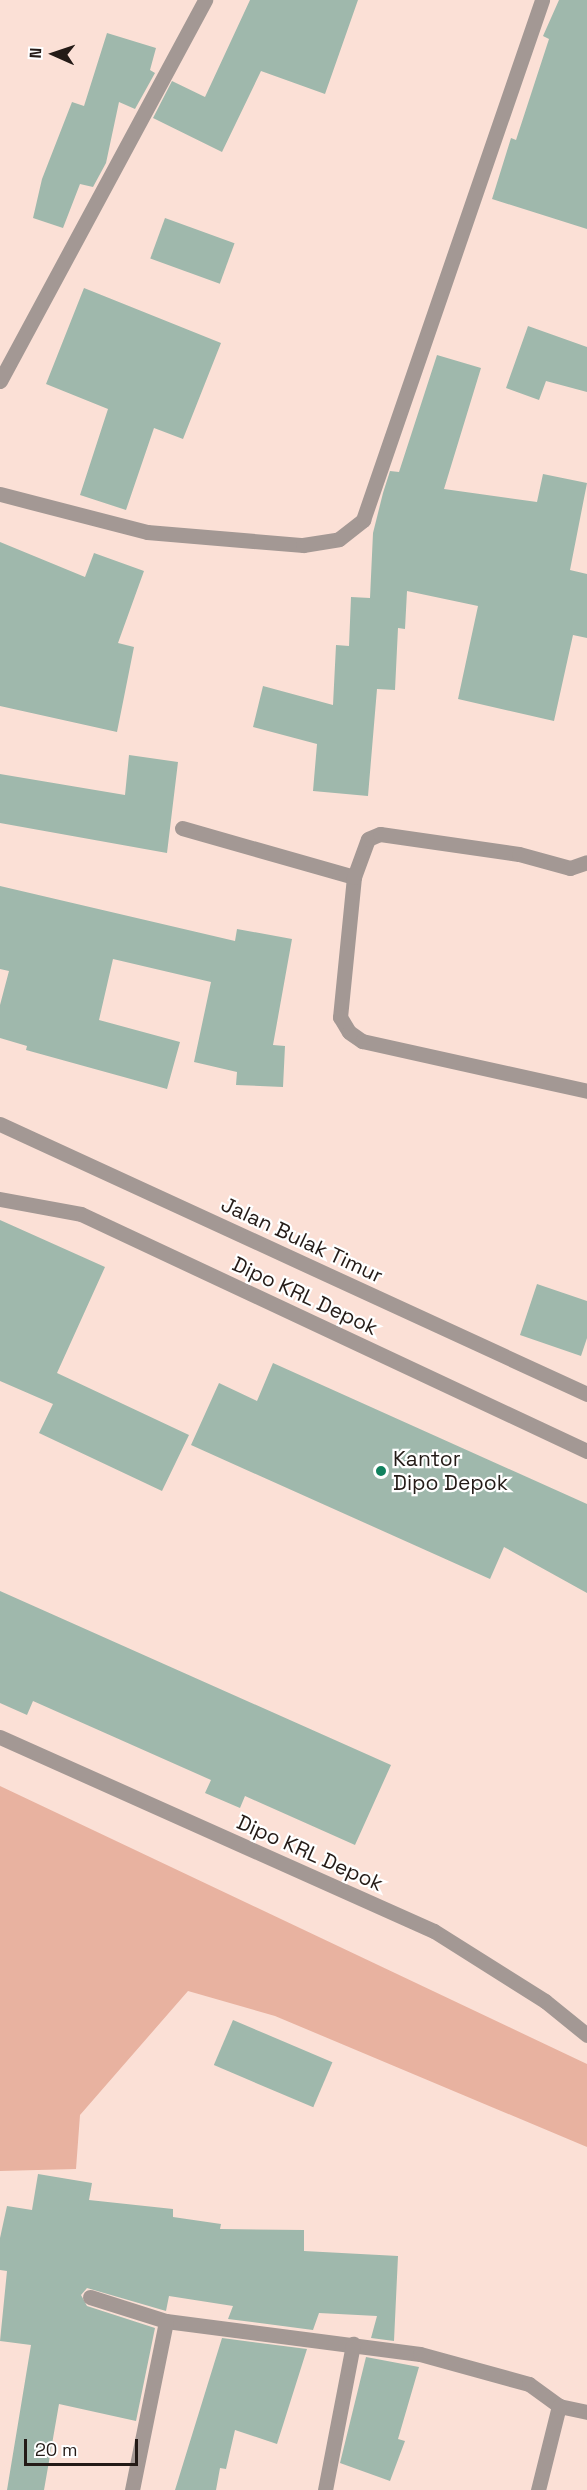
<!DOCTYPE html>
<html>
<head>
<meta charset="utf-8">
<style>
  body { margin:0 }
  #map { position:relative; width:587px; height:2490px; overflow:hidden; background:#fbe0d6; font-family:"Space Grotesk",sans-serif }
  div>[style] { position:absolute }
  [style*='--x'] { left:calc(var(--x)*1px); top:calc(var(--y)*1px); width:calc(var(--w)*1px); rotate:calc(var(--a)*1deg) }
  .green>* { inset:0; background:#e8b2a0 }
  .building>* { inset:0; background:#9fb8ac; transform-origin:0 0 }
  .service>* { height:15px; margin:-7.5px; padding:0 7.5px; transform-origin:7.5px; border-radius:7.5px; background:#a39894 }
  .minor>* { height:15px; margin:-7.5px; padding:0 7.5px; transform-origin:7.5px; border-radius:7.5px; background:#a39894 }
  .dots>* { width:16px; height:16px; translate:-50% -50%; box-sizing:border-box; border:3px solid #fff; border-radius:50% }
  span { translate:-50% -50%; white-space:nowrap; text-align:center; line-height:1.15; -webkit-text-stroke:4.5px #fff; paint-order:stroke }
  .street-label { font-size:21px; color:#241b17 }
  .poi-label { font-size:21px; color:#241b17 }
  .left { translate:0 -50%; text-align:left }
  .north { position:absolute; left:24px; top:24px; width:60px; height:60px; -webkit-text-stroke:4px #fff; paint-order:stroke; rotate:273deg; font-size:16px; font-weight:700; line-height:24px; text-align:center; color:#241b17 }
  .north::after { content:''; display:block; margin:auto; width:21px; height:27px; background:#241b17; clip-path:polygon(50% 0,100% 100%,50% 72%,0 100%) }
  .scale { position:absolute; left:24px; top:2439px; width:114px; height:27px; box-sizing:border-box; border:3px solid #241b17; border-top:0; padding-left:8px; font-size:18px; line-height:21px; white-space:nowrap; color:#241b17; -webkit-text-stroke:4px #fff; paint-order:stroke }
</style>
</head>
<body>
<div id="map">
  <div class="green">
    <div style="clip-path:polygon(0 1786px,587px 2064px,587px 2147px,275px 2016px,188px 1991px,80px 2115px,76px 2169px,0 2171px)"></div>
  </div>
  <div class="building">
    <div style="clip-path:polygon(250px 0,358px 0,325px 94px,261px 71px,222px 152px,153px 118px,172px 81px,205px 97px)"></div>
    <div style="clip-path:polygon(559px 0,587px 0,587px 229px,492px 199px,511px 138px,516px 140px,549px 39px,543px 36px)"></div>
    <div style="clip-path:polygon(107px 33px,156px 48px,150px 70px,155px 73px,135px 109px,119px 102px,106px 163px,93px 187px,80px 184px,63px 228px,33px 218px,42px 179px,72px 102px,84px 106px)"></div>
    <div style="left:165px;top:218px;width:74px;height:43px;rotate:20deg"></div>
    <div style="clip-path:polygon(84px 288px,221px 343px,183px 439px,154px 428px,126px 510px,80px 495px,108px 409px,46px 384px)"></div>
    <div style="clip-path:polygon(528px 326px,587px 347px,587px 392px,546px 381px,539px 400px,506px 388px)"></div>
    <div style="clip-path:polygon(437px 355px,481px 368px,444px 489px,537px 502px,543px 474px,587px 483px,570px 570px,587px 574px,587px 638px,573px 635px,554px 721px,458px 699px,478px 606px,407px 591px,405px 629px,398px 628px,395px 690px,377px 689px,368px 796px,313px 791px,317px 744px,253px 727px,263px 686px,333px 705px,336px 645px,349px 646px,351px 597px,370px 598px,373px 533px,383px 493px,390px 471px,399px 472px)"></div>
    <div style="clip-path:polygon(0 542px,85px 577px,94px 553px,144px 571px,118px 643px,134px 647px,117px 732px,0 706px)"></div>
    <div style="clip-path:polygon(129px 755px,178px 762px,167px 853px,0 823px,0 774px,125px 795px)"></div>
    <div style="clip-path:polygon(0 886px,235px 941px,237px 929px,292px 939px,273px 1045px,285px 1046px,283px 1087px,236px 1085px,237px 1072px,194px 1062px,211px 982px,113px 959px,99px 1020px,180px 1042px,167px 1089px,26px 1050px,27px 1046px,0 1038px,0 1005px,9px 971px,0 969px)"></div>
    <div style="clip-path:polygon(0 1220px,105px 1267px,57px 1373px,189px 1435px,162px 1491px,39px 1433px,53px 1404px,0 1381px)"></div>
    <div style="clip-path:polygon(537px 1284px,587px 1301px,587px 1338px,581px 1356px,520px 1335px)"></div>
    <div style="clip-path:polygon(273px 1363px,587px 1504px,587px 1593px,504px 1547px,490px 1579px,191px 1445px,219px 1383px,257px 1401px)"></div>
    <div style="clip-path:polygon(0 1591px,391px 1765px,355px 1845px,245px 1796px,240px 1808px,205px 1793px,211px 1780px,33px 1701px,27px 1715px,0 1703px)"></div>
    <div style="left:233px;top:2020px;width:108px;height:49px;rotate:23deg"></div>
    <div style="clip-path:polygon(38px 2174px,92px 2183px,89px 2200px,173px 2209px,173px 2217px,221px 2224px,220px 2229px,304px 2230px,304px 2251px,398px 2256px,394px 2341px,371px 2338px,377px 2316px,319px 2313px,313px 2330px,228px 2319px,233px 2306px,169px 2296px,166px 2311px,87px 2288px,81px 2295px,87px 2306px,155px 2328px,136px 2421px,59px 2404px,44px 2490px,7px 2490px,31px 2345px,0 2341px,7px 2271px,0 2270px,0 2238px,7px 2206px,32px 2210px)"></div>
    <div style="clip-path:polygon(222px 2338px,307px 2349px,277px 2444px,235px 2430px,226px 2469px,220px 2468px,216px 2490px,175px 2490px)"></div>
    <div style="clip-path:polygon(366px 2357px,419px 2367px,398px 2439px,405px 2441px,390px 2481px,340px 2463px)"></div>
  </div>
  <div class="service">
    <div style="--x:0;--y:1199;--w:82;--a:10.5"></div>
    <div style="--x:81;--y:1214;--w:559;--a:25.1"></div>
    <div style="--x:0;--y:1737;--w:475;--a:24.1"></div>
    <div style="--x:434;--y:1931;--w:131;--a:32.2"></div>
    <div style="--x:545;--y:2001;--w:54;--a:39"></div>
  </div>
  <div class="minor">
    <div style="--x:0;--y:381;--w:433;--a:-61.7"></div>
    <div style="--x:0;--y:494;--w:152;--a:14.5"></div>
    <div style="--x:147;--y:532;--w:157;--a:4.8"></div>
    <div style="--x:303;--y:545;--w:36;--a:-9"></div>
    <div style="--x:339;--y:539;--w:31;--a:-38"></div>
    <div style="--x:363;--y:520;--w:550;--a:-71"></div>
    <div style="--x:182;--y:828;--w:179;--a:15.9"></div>
    <div style="--x:354;--y:877;--w:141;--a:95.7"></div>
    <div style="--x:340;--y:1017;--w:17;--a:59"></div>
    <div style="--x:349;--y:1032;--w:16;--a:35"></div>
    <div style="--x:362;--y:1041;--w:230;--a:12.5"></div>
    <div style="--x:354;--y:877;--w:40;--a:-69.8"></div>
    <div style="--x:368;--y:839;--w:13;--a:-23"></div>
    <div style="--x:380;--y:834;--w:140;--a:8.2"></div>
    <div style="--x:519;--y:854;--w:53;--a:15.4"></div>
    <div style="--x:570;--y:868;--w:18;--a:-19"></div>
    <div style="--x:0;--y:1124;--w:646;--a:24.7"></div>
    <div style="--x:90;--y:2297;--w:80;--a:17.5"></div>
    <div style="--x:166;--y:2321;--w:256;--a:7.4"></div>
    <div style="--x:420;--y:2354;--w:113;--a:15.4"></div>
    <div style="--x:529;--y:2384;--w:37;--a:36"></div>
    <div style="--x:559;--y:2406;--w:29;--a:12"></div>
    <div style="--x:132;--y:2490;--w:172;--a:-78.6"></div>
    <div style="--x:325;--y:2490;--w:149;--a:-79.1"></div>
    <div style="--x:538;--y:2490;--w:87;--a:-76"></div>
  </div>
  <div class="dots">
    <div style="left:381px;top:1471px;background:#10815e"></div>
  </div>
  <div class="street-label">
    <span style="left:302px;top:1240px;rotate:25deg">Jalan Bulak Timur</span>
    <span style="left:305px;top:1296px;rotate:25deg">Dipo KRL Depok</span>
    <span style="left:310px;top:1853px;rotate:24deg">Dipo KRL Depok</span>
  </div>
  <div class="poi-label">
    <span class="left" style="left:393px;top:1471px">Kantor<br>Dipo Depok</span>
  </div>
  <div class="north">N</div>
  <div class="scale">20 m</div>
</div>
</body>
</html>
